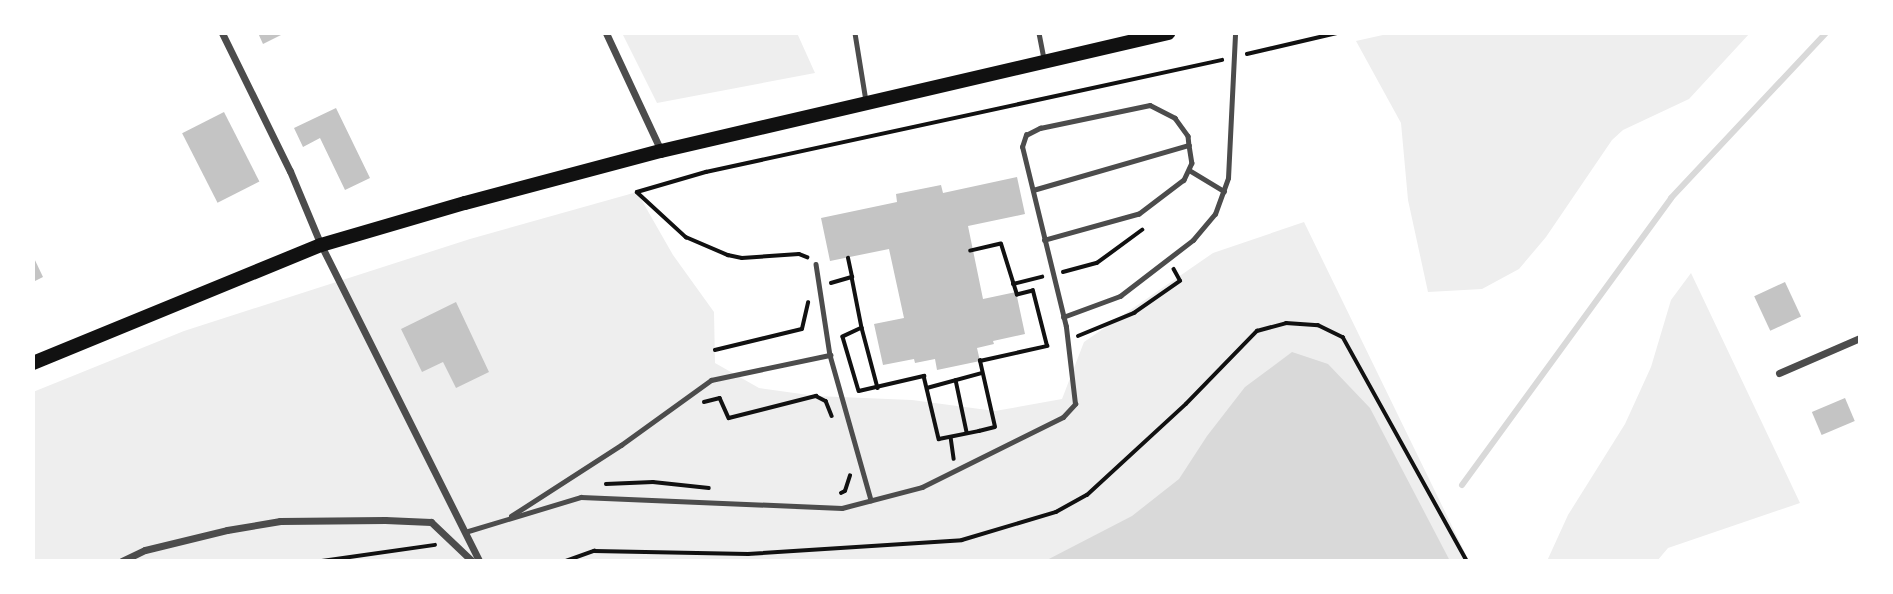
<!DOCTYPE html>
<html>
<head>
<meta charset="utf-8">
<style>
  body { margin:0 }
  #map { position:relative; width:1893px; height:594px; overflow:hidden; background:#fff; font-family:Barlow,sans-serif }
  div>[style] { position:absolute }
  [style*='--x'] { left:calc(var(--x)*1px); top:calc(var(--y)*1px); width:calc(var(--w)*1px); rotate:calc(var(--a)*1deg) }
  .green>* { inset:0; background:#eee }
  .water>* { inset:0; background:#d9d9d9 }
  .stream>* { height:6px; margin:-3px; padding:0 3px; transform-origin:3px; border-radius:3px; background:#d9d9d9 }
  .building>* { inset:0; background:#c4c4c4; transform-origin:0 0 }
  .path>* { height:3.5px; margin:-1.75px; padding:0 1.75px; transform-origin:1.75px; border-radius:1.75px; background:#111 }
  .service>* { height:4.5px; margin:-2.25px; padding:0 2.25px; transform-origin:2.25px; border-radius:2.25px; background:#4c4c4c }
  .minor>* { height:7px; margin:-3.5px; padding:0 3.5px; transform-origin:3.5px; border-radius:3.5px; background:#4c4c4c }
  .primary>* { height:14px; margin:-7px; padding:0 7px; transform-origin:7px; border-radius:7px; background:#111 }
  span { translate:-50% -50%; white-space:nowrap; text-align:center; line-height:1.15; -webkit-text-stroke:6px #fff; paint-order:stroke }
  .frame { position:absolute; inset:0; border:35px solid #fff; pointer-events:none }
</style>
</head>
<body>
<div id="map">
  <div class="green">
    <div style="clip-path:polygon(622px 33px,797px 33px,815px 73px,657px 103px)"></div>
    <div style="clip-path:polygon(1392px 33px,1750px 33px,1689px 99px,1623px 130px,1612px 140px,1546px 237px,1519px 269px,1482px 289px,1428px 292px,1408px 200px,1401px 123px,1356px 41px)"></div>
    <div style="clip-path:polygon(637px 192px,673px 255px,714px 312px,715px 363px,759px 388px,816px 396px,912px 400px,995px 411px,1062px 399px,1084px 342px,1213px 253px,1304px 222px,1469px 561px,33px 561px,33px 392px,184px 331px,470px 239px)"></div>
    <div style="clip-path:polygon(1691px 273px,1800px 503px,1668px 548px,1657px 561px,1547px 561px,1568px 515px,1625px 424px,1651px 367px,1671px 300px)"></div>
  </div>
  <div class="water">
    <div style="clip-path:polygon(1292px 352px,1328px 364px,1370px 408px,1450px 561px,1045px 561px,1132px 516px,1179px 479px,1207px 436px,1245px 387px)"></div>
  </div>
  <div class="stream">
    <div style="--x:1462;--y:485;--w:355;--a:-53.9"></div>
    <div style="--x:1671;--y:198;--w:226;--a:-46.8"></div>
  </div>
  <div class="building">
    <div style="clip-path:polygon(258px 33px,285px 33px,263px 44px)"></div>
    <div style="clip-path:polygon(336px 108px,370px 178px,345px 190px,320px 138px,303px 147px,294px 128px)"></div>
    <div style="left:224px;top:112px;width:78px;height:47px;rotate:63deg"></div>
    <div style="clip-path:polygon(1017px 177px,1025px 214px,968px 226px,983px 299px,1016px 292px,1025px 334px,993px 341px,994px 344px,977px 348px,980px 361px,937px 370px,935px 359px,915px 363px,914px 359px,883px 365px,874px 324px,904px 318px,889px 249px,830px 261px,821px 218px,897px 202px,896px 194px,941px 185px,943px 193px)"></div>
    <div style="clip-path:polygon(33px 256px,43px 277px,33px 282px)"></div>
    <div style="left:1785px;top:282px;width:38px;height:34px;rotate:65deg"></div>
    <div style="clip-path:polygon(456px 302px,489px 372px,456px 388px,443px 362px,422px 372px,401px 329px)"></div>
    <div style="left:1845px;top:398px;width:25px;height:36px;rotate:67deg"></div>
  </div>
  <div class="path">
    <div style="--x:1247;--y:54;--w:92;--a:-13.1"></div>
    <div style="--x:637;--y:192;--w:72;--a:-16.2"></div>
    <div style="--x:706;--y:172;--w:528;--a:-12.25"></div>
    <div style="--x:637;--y:192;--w:67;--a:42.6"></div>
    <div style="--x:686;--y:237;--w:46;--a:23.2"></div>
    <div style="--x:728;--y:255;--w:14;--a:12"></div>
    <div style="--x:742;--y:258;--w:57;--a:-4"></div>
    <div style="--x:799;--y:254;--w:9;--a:21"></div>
    <div style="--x:1063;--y:272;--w:35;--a:-15"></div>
    <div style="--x:1097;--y:263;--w:56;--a:-36.3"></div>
    <div style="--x:852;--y:277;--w:52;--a:78.9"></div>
    <div style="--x:862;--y:328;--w:21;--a:155"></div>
    <div style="--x:843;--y:337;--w:56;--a:73.5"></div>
    <div style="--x:859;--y:391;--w:67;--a:-13"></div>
    <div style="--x:924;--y:376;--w:65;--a:76.6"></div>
    <div style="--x:939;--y:439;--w:41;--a:-11.3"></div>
    <div style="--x:979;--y:431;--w:16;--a:-14"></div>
    <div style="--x:995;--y:427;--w:68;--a:-102.8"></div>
    <div style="--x:980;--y:361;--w:69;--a:-12.6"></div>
    <div style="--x:1047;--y:346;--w:57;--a:-104.3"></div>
    <div style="--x:1033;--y:291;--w:16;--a:166"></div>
    <div style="--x:1017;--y:295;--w:53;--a:-107.4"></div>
    <div style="--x:1001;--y:244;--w:31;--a:167"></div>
    <div style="--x:831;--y:283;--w:22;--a:-16"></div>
    <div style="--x:852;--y:277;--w:19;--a:-102"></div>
    <div style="--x:1013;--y:284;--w:30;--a:-14"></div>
    <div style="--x:862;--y:328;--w:62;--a:75.1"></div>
    <div style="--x:1078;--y:336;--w:61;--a:-22.3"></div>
    <div style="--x:1134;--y:313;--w:56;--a:-34.8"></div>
    <div style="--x:1180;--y:281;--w:13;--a:-119"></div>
    <div style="--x:715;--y:350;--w:89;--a:-13.6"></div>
    <div style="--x:802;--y:329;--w:27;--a:-77"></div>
    <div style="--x:956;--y:380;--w:53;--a:78.1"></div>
    <div style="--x:927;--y:388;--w:57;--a:-15.3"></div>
    <div style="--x:704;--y:402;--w:16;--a:-14"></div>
    <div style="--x:720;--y:398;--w:22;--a:66"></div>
    <div style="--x:729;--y:418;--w:90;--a:-14.2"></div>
    <div style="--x:816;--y:396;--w:11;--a:27"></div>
    <div style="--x:826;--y:401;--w:16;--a:68"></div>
    <div style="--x:951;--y:437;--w:22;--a:82"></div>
    <div style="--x:606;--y:484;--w:47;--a:-2.4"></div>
    <div style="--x:653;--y:482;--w:56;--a:6.1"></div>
    <div style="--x:841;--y:493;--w:4;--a:-27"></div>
    <div style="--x:845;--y:491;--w:16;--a:-72"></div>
    <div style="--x:322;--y:561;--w:114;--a:-8.1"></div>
    <div style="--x:566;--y:561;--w:30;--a:-20"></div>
    <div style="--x:594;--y:551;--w:154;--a:1.1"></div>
    <div style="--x:748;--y:554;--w:214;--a:-3.7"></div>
    <div style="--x:962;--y:540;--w:98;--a:-16.6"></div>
    <div style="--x:1056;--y:512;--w:35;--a:-29"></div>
    <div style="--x:1087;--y:495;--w:134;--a:-42.6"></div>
    <div style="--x:1186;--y:404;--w:102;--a:-45.8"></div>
    <div style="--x:1257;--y:331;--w:30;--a:-15"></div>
    <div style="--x:1286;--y:323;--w:32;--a:4"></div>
    <div style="--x:1318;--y:325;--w:28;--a:26"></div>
    <div style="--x:1343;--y:337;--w:256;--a:61"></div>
  </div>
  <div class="service">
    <div style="--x:855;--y:33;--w:69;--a:80.8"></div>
    <div style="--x:1039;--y:33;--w:25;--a:79"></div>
    <div style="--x:1189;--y:170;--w:41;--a:31"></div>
    <div style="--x:1033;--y:190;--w:162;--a:-16.1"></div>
    <div style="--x:816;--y:264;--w:92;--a:81.3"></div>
    <div style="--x:830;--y:355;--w:151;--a:74.2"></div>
    <div style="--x:1063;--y:317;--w:61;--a:-20.2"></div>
    <div style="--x:1120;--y:296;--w:92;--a:-37.5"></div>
    <div style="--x:1193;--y:240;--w:34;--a:-50"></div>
    <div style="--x:1215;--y:214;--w:38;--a:-70"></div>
    <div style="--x:1228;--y:178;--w:145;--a:-87.2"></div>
    <div style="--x:511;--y:516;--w:131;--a:-32.8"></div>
    <div style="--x:621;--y:445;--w:111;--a:-35.8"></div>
    <div style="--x:711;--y:380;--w:122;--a:-11.9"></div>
    <div style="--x:465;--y:532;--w:121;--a:-16.8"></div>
    <div style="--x:581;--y:497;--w:261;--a:2.4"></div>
    <div style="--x:842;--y:508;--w:83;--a:-14.7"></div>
    <div style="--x:922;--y:487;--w:157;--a:-26.4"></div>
    <div style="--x:1063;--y:417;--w:18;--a:-47"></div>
    <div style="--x:1075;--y:404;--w:78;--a:-96.7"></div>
    <div style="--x:1066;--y:327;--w:185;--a:-103.7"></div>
    <div style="--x:1022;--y:147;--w:13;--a:-72"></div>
    <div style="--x:1026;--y:135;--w:16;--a:-27"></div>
    <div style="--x:1040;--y:128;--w:112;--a:-11.8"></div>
    <div style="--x:1150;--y:105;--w:28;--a:27"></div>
    <div style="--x:1175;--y:118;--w:22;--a:54"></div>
    <div style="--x:1188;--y:136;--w:9;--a:84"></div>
    <div style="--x:1189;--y:145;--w:18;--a:81"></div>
    <div style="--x:1192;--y:163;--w:19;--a:115"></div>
    <div style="--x:1184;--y:180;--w:56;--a:142.9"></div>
    <div style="--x:1139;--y:214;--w:98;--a:164.5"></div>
  </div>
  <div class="minor">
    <div style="--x:222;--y:33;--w:154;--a:63.8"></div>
    <div style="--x:290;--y:171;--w:80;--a:67.3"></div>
    <div style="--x:321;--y:245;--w:353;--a:63.4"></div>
    <div style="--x:606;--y:33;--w:130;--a:65"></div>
    <div style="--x:1779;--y:373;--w:88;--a:-23.4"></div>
    <div style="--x:122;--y:561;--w:25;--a:-26"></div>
    <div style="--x:145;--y:550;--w:84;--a:-13.7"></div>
    <div style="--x:227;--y:530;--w:54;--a:-9.6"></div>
    <div style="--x:280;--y:521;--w:105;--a:-0.5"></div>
    <div style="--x:385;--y:520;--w:46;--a:2.5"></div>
    <div style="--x:431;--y:522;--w:57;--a:43.6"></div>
  </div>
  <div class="primary">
    <div style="--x:33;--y:363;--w:311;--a:-22.3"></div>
    <div style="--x:321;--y:245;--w:150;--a:-16.3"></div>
    <div style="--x:465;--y:203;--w:203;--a:-14.9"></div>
    <div style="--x:661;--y:151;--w:521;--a:-13.1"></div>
  </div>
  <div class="frame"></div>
</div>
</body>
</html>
